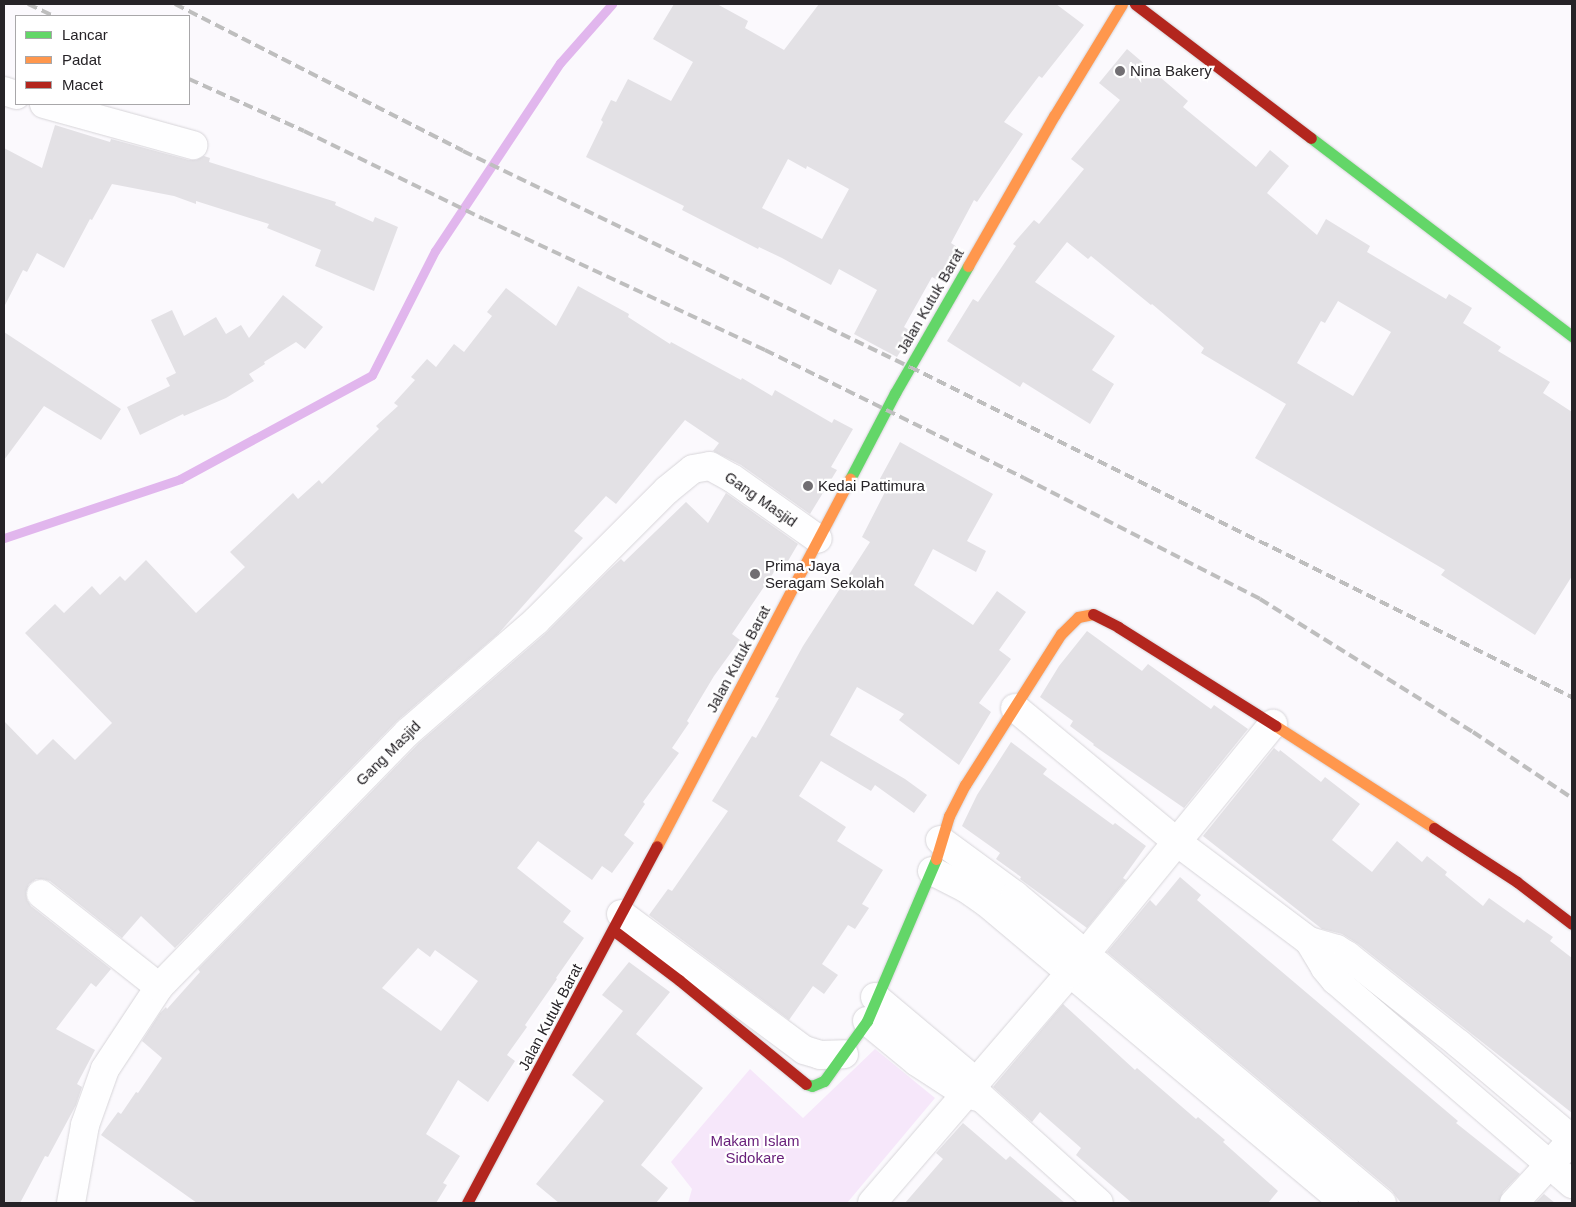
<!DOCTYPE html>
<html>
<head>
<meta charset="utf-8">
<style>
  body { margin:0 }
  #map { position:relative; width:1576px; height:1207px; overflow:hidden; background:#fbf9fd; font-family:Helvetica,sans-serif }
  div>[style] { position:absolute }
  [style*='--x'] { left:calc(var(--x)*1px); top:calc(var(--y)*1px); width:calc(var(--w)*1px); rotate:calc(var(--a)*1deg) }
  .green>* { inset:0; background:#f6e7fa }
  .stream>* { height:9px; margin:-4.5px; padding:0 4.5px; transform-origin:4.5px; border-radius:4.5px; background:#e1b6ed }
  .building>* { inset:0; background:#e3e1e5 }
  .roads { filter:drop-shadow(0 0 1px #d7d5d9) drop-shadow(0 0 1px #d7d5d9) }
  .street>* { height:28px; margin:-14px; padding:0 14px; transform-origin:14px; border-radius:14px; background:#fefeff }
  .fast>* { height:11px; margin:-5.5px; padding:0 5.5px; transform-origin:5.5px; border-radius:5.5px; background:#63d668 }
  .slow>* { height:11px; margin:-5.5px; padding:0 5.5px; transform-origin:5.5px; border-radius:5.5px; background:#ff974d }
  .jam>* { height:11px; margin:-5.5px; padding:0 5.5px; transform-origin:5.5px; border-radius:5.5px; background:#b3261e }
  .rail>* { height:4px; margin-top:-2px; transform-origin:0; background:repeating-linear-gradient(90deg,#bebebe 0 10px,transparent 0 15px) }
  .dots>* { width:14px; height:14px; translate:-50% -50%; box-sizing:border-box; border:2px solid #fff; border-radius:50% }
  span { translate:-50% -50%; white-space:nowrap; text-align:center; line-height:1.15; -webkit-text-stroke:4.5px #fff; paint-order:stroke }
  .poi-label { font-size:15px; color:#262327 }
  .left { translate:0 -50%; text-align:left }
  .street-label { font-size:15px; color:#262327 }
  .park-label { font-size:15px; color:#671e79 }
  .frame { position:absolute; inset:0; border:5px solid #262327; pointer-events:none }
  .legend { position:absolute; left:15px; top:15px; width:175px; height:90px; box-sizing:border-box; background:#fff; border:1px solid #a8a7a9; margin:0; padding:6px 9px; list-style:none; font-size:15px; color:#262327 }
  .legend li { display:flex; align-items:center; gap:10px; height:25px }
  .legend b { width:25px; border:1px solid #a8a7a9 }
</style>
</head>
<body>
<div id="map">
  <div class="green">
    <div style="clip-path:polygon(875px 1049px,935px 1098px,847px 1203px,688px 1203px,692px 1189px,671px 1162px,750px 1069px,803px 1118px)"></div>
  </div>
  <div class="stream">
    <div style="--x:4;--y:538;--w:186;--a:-18.5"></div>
    <div style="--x:180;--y:479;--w:218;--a:-28.4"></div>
    <div style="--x:372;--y:375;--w:139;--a:-63.1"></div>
    <div style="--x:435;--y:251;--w:226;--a:-56.4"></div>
    <div style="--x:560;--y:63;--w:79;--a:-48.6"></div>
  </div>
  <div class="building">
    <div style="clip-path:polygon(evenodd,674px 4px,717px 4px,748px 21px,745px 28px,784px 50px,819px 4px,1056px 4px,1084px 25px,1042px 78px,1039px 76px,1004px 122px,1023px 134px,977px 202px,974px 200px,951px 243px,957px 247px,939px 281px,932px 277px,904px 327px,912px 332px,897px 357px,854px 334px,877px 290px,839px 269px,831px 285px,782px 258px,759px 247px,758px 249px,682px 210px,684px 206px,586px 157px,603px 122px,601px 120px,611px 100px,616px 102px,628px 79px,671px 101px,693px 62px,653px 39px,674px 4px,788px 159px,806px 169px,807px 166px,849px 189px,822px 239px,762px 208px,788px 159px)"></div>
    <div style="clip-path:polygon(evenodd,1127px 49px,1188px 101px,1183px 107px,1256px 167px,1270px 150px,1289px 166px,1267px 193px,1317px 235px,1326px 219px,1370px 246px,1367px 252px,1446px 299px,1449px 294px,1472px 308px,1463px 323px,1501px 347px,1498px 351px,1550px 382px,1543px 393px,1572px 412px,1572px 576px,1535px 635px,1441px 575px,1445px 570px,1255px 458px,1286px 404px,1201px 353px,1204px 348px,1152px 304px,1151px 305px,1091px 256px,1088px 259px,1067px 242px,1035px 282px,1115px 336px,1092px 370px,1114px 384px,1090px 424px,1023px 382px,1020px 387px,947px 341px,973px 299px,978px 302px,1016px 246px,1013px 244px,1034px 220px,1039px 224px,1084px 169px,1071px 159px,1120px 100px,1099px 83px,1127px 49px,1338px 301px,1391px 332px,1353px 396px,1297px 363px,1321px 321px,1325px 323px,1338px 301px)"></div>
    <div style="clip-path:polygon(55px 125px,110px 142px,111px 139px,189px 160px,196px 160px,204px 156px,210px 158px,209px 162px,336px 202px,335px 205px,373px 222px,375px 217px,398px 227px,374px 291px,315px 266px,321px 250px,267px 228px,269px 224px,196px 201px,196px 204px,174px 196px,112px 184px,92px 220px,90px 219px,64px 268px,37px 253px,27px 272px,23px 270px,4px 307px,4px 148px,42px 168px)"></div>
    <div style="clip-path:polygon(578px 286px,629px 314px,628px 317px,670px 344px,671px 342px,741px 380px,742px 378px,772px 396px,775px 390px,832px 423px,834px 419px,853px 429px,831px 467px,837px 470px,810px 514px,741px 465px,713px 451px,719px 443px,685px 420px,616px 504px,606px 496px,574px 531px,583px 538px,498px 634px,397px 721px,175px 948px,141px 916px,122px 938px,50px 881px,43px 879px,36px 879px,29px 884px,26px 892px,27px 900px,31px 906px,111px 969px,96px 987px,91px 983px,56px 1029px,95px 1050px,77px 1084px,82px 1087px,76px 1105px,48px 1157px,45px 1156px,20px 1203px,4px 1203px,4px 721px,37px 755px,53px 739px,75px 760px,112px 723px,25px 633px,55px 604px,64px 613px,92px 586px,100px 595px,120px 576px,125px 581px,146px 560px,196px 613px,245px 567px,230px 552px,293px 493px,298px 499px,319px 480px,322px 484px,379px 429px,376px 426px,398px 406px,394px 403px,415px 380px,411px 377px,427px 359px,436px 367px,454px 344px,464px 352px,492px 316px,487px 312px,506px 288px,556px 326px)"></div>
    <div style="clip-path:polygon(283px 295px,323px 327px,305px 349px,296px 342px,264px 362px,265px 364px,249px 374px,254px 381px,226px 398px,184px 416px,183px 414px,140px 435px,127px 407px,170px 386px,166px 378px,176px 373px,151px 320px,172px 310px,184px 336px,216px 317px,226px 334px,241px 325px,249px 338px)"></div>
    <div style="clip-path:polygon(4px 332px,121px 409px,101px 440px,44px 406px,4px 460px)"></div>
    <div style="clip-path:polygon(900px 442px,993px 494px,967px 541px,986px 551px,976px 572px,933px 549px,914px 585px,973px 625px,997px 591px,1026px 612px,999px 650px,1011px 659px,979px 703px,991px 712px,959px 765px,899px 720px,904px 714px,857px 687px,830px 735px,905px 779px,927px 795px,914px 813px,875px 785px,871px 791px,821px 761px,799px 796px,846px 827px,837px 841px,883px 870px,862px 904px,869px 908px,855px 929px,848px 925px,822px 964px,838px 975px,824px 994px,813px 986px,789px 1020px,649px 915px,668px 889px,672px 891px,728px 811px,712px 801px,752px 736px,756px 738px,779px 698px,775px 697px,803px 646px,870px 542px,862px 537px,885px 492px,876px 486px)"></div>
    <div style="clip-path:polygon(evenodd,726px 493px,798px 544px,785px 566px,780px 563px,732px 634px,740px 640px,714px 676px,687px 721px,689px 723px,672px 748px,679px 753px,643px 802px,645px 804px,624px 835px,634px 843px,612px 873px,602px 866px,592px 880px,538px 841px,517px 868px,571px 911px,563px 922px,584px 938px,556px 978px,557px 979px,525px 1025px,527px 1027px,507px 1055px,515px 1061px,488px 1102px,458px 1080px,426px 1134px,460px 1156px,443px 1183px,447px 1185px,436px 1203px,197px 1203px,101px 1135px,118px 1112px,121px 1114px,136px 1092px,138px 1093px,162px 1058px,142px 1041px,160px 1013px,166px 1007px,167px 1009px,200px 972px,198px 969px,419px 743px,546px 633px,608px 571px,621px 559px,624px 562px,686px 502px,708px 523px,726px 493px,418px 948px,430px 957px,435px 950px,478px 981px,441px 1031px,382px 988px,418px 948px)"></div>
    <div style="clip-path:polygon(1087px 631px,1142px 671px,1148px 664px,1211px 709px,1214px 705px,1248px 729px,1184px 808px,1093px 745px,1094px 744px,1070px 726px,1073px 721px,1040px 697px,1059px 666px)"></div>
    <div style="clip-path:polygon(1011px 742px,1047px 769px,1043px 774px,1113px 825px,1115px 823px,1146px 846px,1123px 878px,1126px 880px,1087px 928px,1020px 879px,1021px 877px,996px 859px,1000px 853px,962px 826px,977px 795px)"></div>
    <div style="clip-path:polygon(1274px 748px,1279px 752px,1280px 750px,1321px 782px,1325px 777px,1360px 804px,1332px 840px,1372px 872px,1397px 841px,1422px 862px,1427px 856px,1447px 872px,1445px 875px,1483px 906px,1489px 898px,1524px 923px,1527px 919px,1553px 937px,1550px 941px,1572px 958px,1572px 1113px,1358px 944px,1342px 934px,1322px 929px,1203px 836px)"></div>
    <div style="clip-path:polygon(1180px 877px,1201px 895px,1197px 900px,1458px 1121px,1456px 1123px,1520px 1174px,1503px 1192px,1499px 1203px,1401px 1203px,1392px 1191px,1107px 952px,1150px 900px,1156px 906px)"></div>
    <div style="clip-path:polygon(629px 962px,670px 992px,636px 1034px,703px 1088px,641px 1165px,668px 1188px,656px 1203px,559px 1203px,536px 1184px,604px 1101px,572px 1075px,623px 1011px,602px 995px)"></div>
    <div style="clip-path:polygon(1063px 1004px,1135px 1070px,1137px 1068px,1196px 1119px,1198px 1117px,1225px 1140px,1223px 1142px,1278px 1191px,1268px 1203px,1132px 1203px,1076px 1155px,1081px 1148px,1040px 1112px,1032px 1122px,993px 1087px)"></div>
    <div style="clip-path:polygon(963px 1123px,1006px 1160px,1010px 1156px,1065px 1203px,905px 1203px,943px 1159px,936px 1153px)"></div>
    <div style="clip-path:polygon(1544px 1194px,1555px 1203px,1535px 1203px)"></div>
  </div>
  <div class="roads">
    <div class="street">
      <div style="--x:4;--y:91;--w:13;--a:18"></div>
      <div style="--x:44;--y:104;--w:155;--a:15.4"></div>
      <div style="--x:1015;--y:708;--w:210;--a:39.6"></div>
      <div style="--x:1177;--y:842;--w:165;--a:36.9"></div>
      <div style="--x:1309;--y:941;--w:29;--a:16"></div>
      <div style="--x:1337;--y:949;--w:13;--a:32"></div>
      <div style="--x:1348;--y:956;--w:142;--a:38.4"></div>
      <div style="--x:1459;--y:1044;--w:148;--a:40.1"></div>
      <div style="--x:940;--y:840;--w:93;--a:36.3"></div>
      <div style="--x:1015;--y:895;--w:479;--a:40"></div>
      <div style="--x:932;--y:871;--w:39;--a:27"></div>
      <div style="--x:967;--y:889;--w:24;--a:35"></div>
      <div style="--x:987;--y:903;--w:466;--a:40"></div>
      <div style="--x:41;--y:894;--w:150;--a:38.2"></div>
      <div style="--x:621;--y:914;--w:228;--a:36.6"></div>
      <div style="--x:804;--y:1050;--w:17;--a:17"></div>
      <div style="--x:820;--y:1055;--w:24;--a:-2"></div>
      <div style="--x:1309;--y:941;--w:31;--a:59"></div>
      <div style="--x:1325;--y:968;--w:16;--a:50"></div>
      <div style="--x:1335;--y:980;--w:313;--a:40.7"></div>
      <div style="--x:875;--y:997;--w:131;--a:40"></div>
      <div style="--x:975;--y:1081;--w:4;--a:63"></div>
      <div style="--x:867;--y:1021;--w:65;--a:39.4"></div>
      <div style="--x:917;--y:1062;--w:59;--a:33.1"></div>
      <div style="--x:966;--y:1094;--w:16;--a:14"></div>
      <div style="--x:982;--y:1098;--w:157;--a:41.9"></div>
      <div style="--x:71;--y:1203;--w:79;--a:-79.8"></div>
      <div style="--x:85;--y:1125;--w:59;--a:-70.3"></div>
      <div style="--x:105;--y:1069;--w:98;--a:-56.6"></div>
      <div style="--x:159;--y:987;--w:356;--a:-45.7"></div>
      <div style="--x:408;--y:732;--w:169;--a:-40.9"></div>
      <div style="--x:536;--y:621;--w:185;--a:-45"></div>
      <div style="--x:667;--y:490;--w:33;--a:-39"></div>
      <div style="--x:693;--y:469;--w:17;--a:-10"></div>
      <div style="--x:710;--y:466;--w:25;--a:29"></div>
      <div style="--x:732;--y:478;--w:105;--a:35.3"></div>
      <div style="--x:872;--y:1203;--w:302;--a:-49.3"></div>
      <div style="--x:1069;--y:974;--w:323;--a:-50.8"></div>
      <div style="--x:1514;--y:1203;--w:71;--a:-47.3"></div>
    </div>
    <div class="fast">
      <div style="--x:1311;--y:138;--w:328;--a:37.2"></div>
      <div style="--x:850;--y:479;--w:97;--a:-62.4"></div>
      <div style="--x:895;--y:393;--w:146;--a:-60.1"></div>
      <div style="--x:806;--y:1084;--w:6;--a:18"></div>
      <div style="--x:812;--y:1086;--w:13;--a:-23"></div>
      <div style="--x:824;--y:1081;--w:74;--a:-54.4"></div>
      <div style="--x:867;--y:1021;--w:176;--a:-66.9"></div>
    </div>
    <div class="slow">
      <div style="--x:968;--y:266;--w:173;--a:-60.2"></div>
      <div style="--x:1054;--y:116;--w:131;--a:-58.7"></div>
      <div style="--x:1276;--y:726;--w:188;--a:32.8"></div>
      <div style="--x:657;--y:846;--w:415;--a:-62.3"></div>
      <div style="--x:936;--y:859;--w:45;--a:-73.2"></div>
      <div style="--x:949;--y:816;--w:35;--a:-63"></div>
      <div style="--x:965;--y:785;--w:179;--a:-57.6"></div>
      <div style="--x:1061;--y:634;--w:24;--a:-45"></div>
      <div style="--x:1078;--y:617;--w:15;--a:-11"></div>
    </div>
    <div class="jam">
      <div style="--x:1135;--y:4;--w:221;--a:37.3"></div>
      <div style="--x:1093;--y:614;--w:28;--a:27"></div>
      <div style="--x:1118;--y:627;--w:186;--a:32.1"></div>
      <div style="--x:1434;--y:828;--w:99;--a:33"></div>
      <div style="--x:1517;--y:882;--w:69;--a:37.4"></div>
      <div style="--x:613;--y:930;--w:83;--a:37.1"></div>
      <div style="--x:679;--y:980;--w:164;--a:39.3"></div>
      <div style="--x:467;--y:1203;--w:404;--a:-62"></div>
    </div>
  </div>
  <div class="rail">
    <div style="--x:28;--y:4;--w:29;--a:25"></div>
    <div style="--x:175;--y:4;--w:323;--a:27"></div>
    <div style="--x:463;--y:151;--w:496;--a:25.8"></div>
    <div style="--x:910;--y:367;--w:740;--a:26.5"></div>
    <div style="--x:189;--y:79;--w:126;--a:24.3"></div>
    <div style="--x:304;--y:131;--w:200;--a:26.1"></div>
    <div style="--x:484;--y:219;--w:310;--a:25"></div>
    <div style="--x:765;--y:350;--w:289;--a:26.3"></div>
    <div style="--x:1024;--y:478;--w:265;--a:27.1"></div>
    <div style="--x:1260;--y:599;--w:251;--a:32"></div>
    <div style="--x:1473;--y:732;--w:119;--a:33.7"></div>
  </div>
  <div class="dots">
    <div style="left:1120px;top:71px;background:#716e72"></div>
    <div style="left:808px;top:486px;background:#716e72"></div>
    <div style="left:755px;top:574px;background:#716e72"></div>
  </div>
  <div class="poi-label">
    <span class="left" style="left:1130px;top:71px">Nina Bakery</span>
    <span class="left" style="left:818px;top:486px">Kedai Pattimura</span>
    <span class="left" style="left:765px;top:574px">Prima Jaya<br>Seragam Sekolah</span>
  </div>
  <div class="street-label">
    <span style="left:930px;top:301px;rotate:-60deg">Jalan Kutuk Barat</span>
    <span style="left:761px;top:499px;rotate:35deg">Gang Masjid</span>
    <span style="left:738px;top:659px;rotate:-62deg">Jalan Kutuk Barat</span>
    <span style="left:388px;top:753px;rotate:-45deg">Gang Masjid</span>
    <span style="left:550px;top:1017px;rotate:-62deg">Jalan Kutuk Barat</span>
  </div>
  <div class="park-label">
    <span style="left:755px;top:1149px">Makam Islam<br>Sidokare</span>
  </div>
  <div class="frame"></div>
  <ul class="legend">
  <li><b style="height:6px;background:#63d668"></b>Lancar</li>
  <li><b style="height:6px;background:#ff974d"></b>Padat</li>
  <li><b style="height:6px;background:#b3261e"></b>Macet</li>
  </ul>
</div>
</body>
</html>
